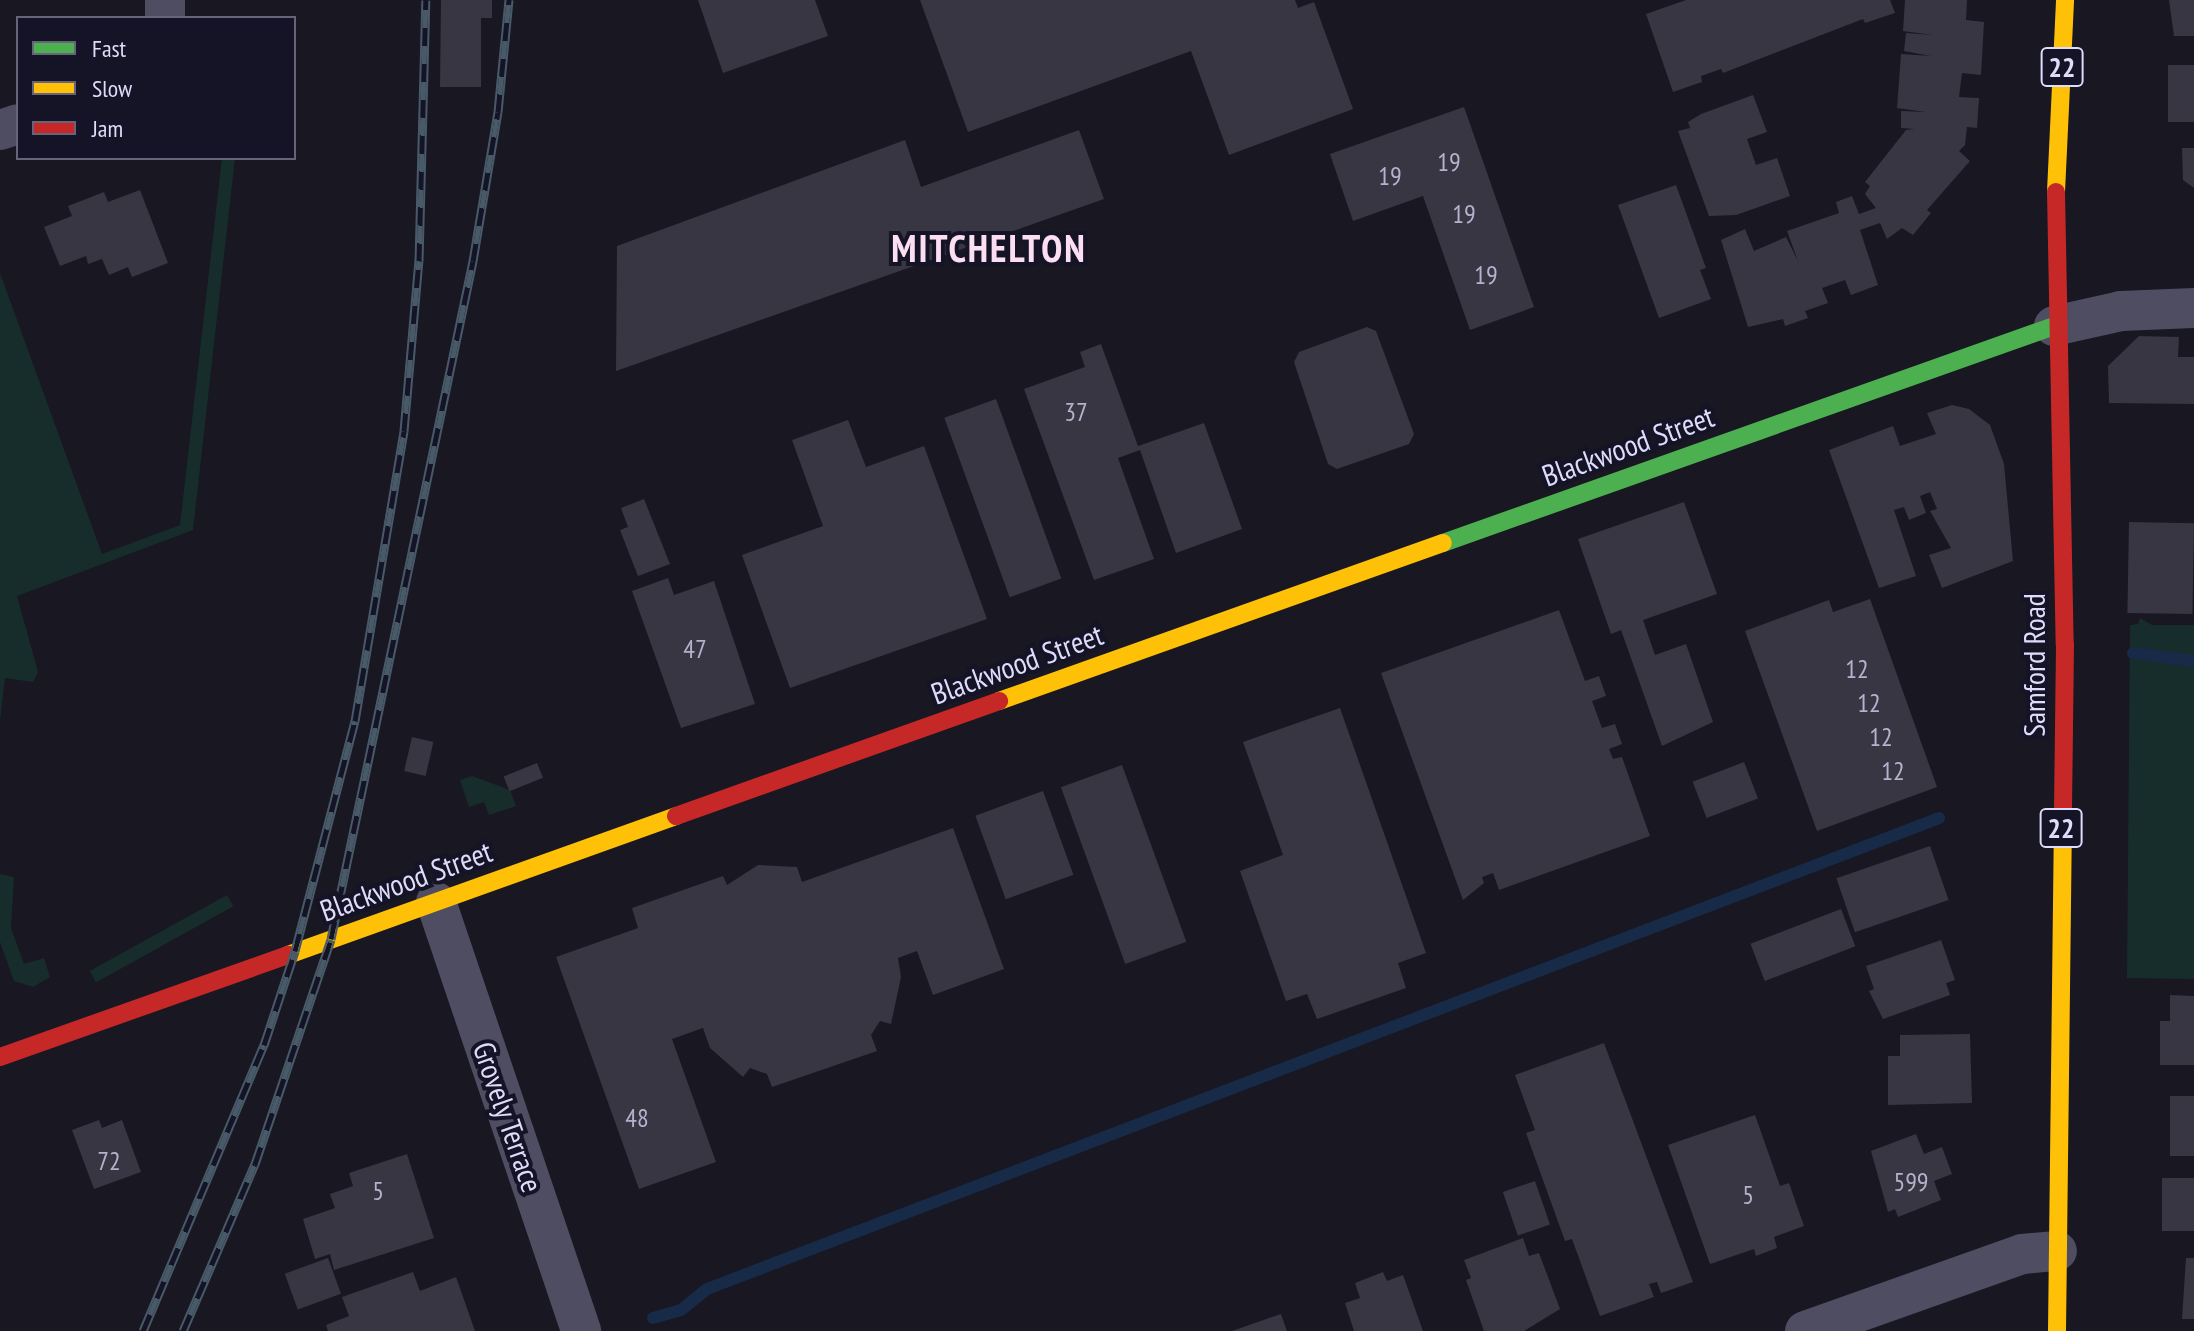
<!DOCTYPE html>
<html>
<head>
<meta charset="utf-8">
<style>
  body { margin:0 }
  #map { position:relative; width:2194px; height:1331px; overflow:hidden; background:#181722; font-family:"PT Sans Narrow",sans-serif }
  div>[style] { position:absolute }
  [style*='--x'] { left:calc(var(--x)*1px); top:calc(var(--y)*1px); width:calc(var(--w)*1px); rotate:calc(var(--a)*1deg) }
  .green>* { inset:0; background:#162d2c; transform-origin:0 0 }
  .stream>* { height:12px; margin:-6px; padding:0 6px; transform-origin:6px; border-radius:6px; background:#172b48 }
  .building>* { inset:0; background:#383643; transform-origin:0 0 }
  .street>* { height:40px; margin:-20px; padding:0 20px; transform-origin:20px; border-radius:20px; background:#4e4d61 }
  .fast>* { height:18px; margin:-9px; padding:0 9px; transform-origin:9px; border-radius:9px; background:#4caf50 }
  .slow>* { height:18px; margin:-9px; padding:0 9px; transform-origin:9px; border-radius:9px; background:#ffc107 }
  .jam>* { height:18px; margin:-9px; padding:0 9px; transform-origin:9px; border-radius:9px; background:#c62828 }
  .rail>* { height:9px; margin-top:-4.5px; transform-origin:0; background:repeating-linear-gradient(90deg,#151326 0 18px,#485a68 0 36px); box-sizing:border-box; border-block:2px solid #485a68 }
  span { translate:-50% -50%; white-space:nowrap; text-align:center; line-height:1.15; -webkit-text-stroke:8px #151326; paint-order:stroke }
  .number-label { font-size:26px; color:#b5b2cd }
  .number-label span { -webkit-text-stroke-width:0 }
  .shield-label span { padding:2px 6px; background:#151326; border:2px solid; border-radius:6px; -webkit-text-stroke-width:0 }
  .shield-label { font-size:28px; color:#dfdcfb; font-weight:700 }
  .street-label { font-size:30px; color:#dfdcfb }
  .district-label { font-size:38px; color:#fbdef1; font-weight:700; letter-spacing:2px }
  .legend { position:absolute; left:16px; top:16px; width:280px; height:144px; box-sizing:border-box; background:#151326; border:2px solid #66637b; margin:0; padding:10px 14px; list-style:none; font-size:24px; color:#dfdcfb }
  .legend li { display:flex; align-items:center; gap:16px; height:40px }
  .legend b { width:40px; border:2px solid #66637b }
</style>
</head>
<body>
<div id="map">
  <div class="green">
    <div style="clip-path:polygon(222px 158px,235px 158px,193px 530px,17px 596px,38px 672px,33px 682px,5px 678px,0 721px,0 273px,102px 554px,180px 525px)"></div>
    <div style="clip-path:polygon(2140px 618px,2152px 625px,2194px 625px,2194px 979px,2127px 978px,2130px 625px,2138px 624px)"></div>
    <div style="clip-path:polygon(472px 776px,510px 790px,516px 806px,489px 815px,484px 802px,469px 807px,460px 780px)"></div>
    <div style="clip-path:polygon(0 874px,14px 877px,11px 928px,24px 964px,44px 958px,50px 977px,33px 987px,14px 981px,0 942px)"></div>
    <div style="left:227px;top:895px;width:13px;height:157px;rotate:61deg"></div>
  </div>
  <div class="stream">
    <div style="--x:2133;--y:653;--w:62;--a:7.5"></div>
    <div style="--x:653;--y:1318;--w:29;--a:-16"></div>
    <div style="--x:681;--y:1310;--w:33;--a:-39"></div>
    <div style="--x:707;--y:1289;--w:1319;--a:-20.92"></div>
  </div>
  <div class="building">
    <div style="clip-path:polygon(441px 0,492px 0,492px 18px,481px 18px,481px 87px,440px 87px)"></div>
    <div style="clip-path:polygon(698px 0,815px 0,828px 36px,723px 73px)"></div>
    <div style="clip-path:polygon(920px 0,1295px 0,1298px 8px,1314px 2px,1353px 109px,1229px 155px,1191px 51px,968px 132px)"></div>
    <div style="clip-path:polygon(1686px 0,1890px 0,1895px 13px,1865px 23px,1863px 19px,1723px 73px,1721px 69px,1701px 76px,1702px 82px,1673px 92px,1646px 14px)"></div>
    <div style="clip-path:polygon(1905px 0,1967px 0,1966px 20px,1984px 22px,1981px 75px,1962px 73px,1959px 97px,1979px 98px,1977px 128px,1967px 127px,1965px 145px,1959px 151px,1970px 161px,1927px 210px,1931px 213px,1913px 235px,1902px 228px,1887px 239px,1880px 223px,1860px 230px,1878px 285px,1851px 295px,1845px 280px,1822px 288px,1828px 303px,1805px 311px,1808px 318px,1785px 326px,1783px 319px,1748px 327px,1721px 240px,1745px 229px,1754px 251px,1786px 237px,1798px 261px,1787px 231px,1839px 213px,1836px 202px,1852px 196px,1859px 214px,1876px 208px,1865px 194px,1870px 186px,1865px 182px,1906px 130px,1914px 129px,1901px 128px,1901px 111px,1926px 112px,1897px 108px,1901px 54px,1931px 56px,1904px 51px,1906px 33px,1933px 35px,1903px 31px)"></div>
    <div style="clip-path:polygon(2169px 0,2194px 0,2194px 36px,2174px 36px)"></div>
    <div style="left:2168px;top:65px;width:26px;height:57px"></div>
    <div style="clip-path:polygon(1753px 95px,1767px 132px,1747px 139px,1756px 165px,1777px 158px,1790px 196px,1736px 215px,1709px 216px,1678px 131px,1690px 128px,1688px 122px,1701px 114px)"></div>
    <div style="clip-path:polygon(1464px 107px,1534px 307px,1470px 330px,1423px 196px,1353px 221px,1330px 154px)"></div>
    <div style="clip-path:polygon(1079px 130px,1104px 199px,616px 371px,617px 246px,905px 140px,921px 187px)"></div>
    <div style="clip-path:polygon(2182px 148px,2194px 148px,2194px 188px,2183px 180px)"></div>
    <div style="clip-path:polygon(1676px 185px,1706px 268px,1700px 270px,1711px 299px,1659px 318px,1618px 205px)"></div>
    <div style="clip-path:polygon(140px 190px,168px 263px,132px 277px,128px 267px,109px 275px,102px 259px,88px 264px,86px 256px,60px 266px,44px 227px,72px 216px,68px 206px,104px 192px,108px 202px)"></div>
    <div style="clip-path:polygon(1367px 327px,1376px 331px,1414px 434px,1409px 444px,1337px 469px,1328px 464px,1294px 362px,1299px 352px)"></div>
    <div style="clip-path:polygon(2139px 336px,2179px 337px,2178px 357px,2194px 357px,2194px 404px,2109px 403px,2108px 366px)"></div>
    <div style="clip-path:polygon(1101px 344px,1138px 446px,1204px 423px,1242px 529px,1176px 553px,1140px 450px,1118px 458px,1154px 559px,1094px 580px,1024px 389px,1085px 367px,1080px 352px)"></div>
    <div style="left:996px;top:399px;width:191px;height:55px;rotate:70deg"></div>
    <div style="clip-path:polygon(1952px 405px,1969px 409px,1990px 425px,2004px 464px,2013px 561px,1942px 588px,1929px 555px,1951px 548px,1930px 511px,1937px 509px,1930px 492px,1920px 496px,1926px 513px,1909px 520px,1904px 507px,1894px 510px,1916px 576px,1879px 588px,1829px 450px,1893px 426px,1900px 446px,1936px 434px,1927px 413px)"></div>
    <div style="clip-path:polygon(848px 420px,866px 467px,924px 446px,987px 619px,790px 688px,742px 555px,823px 526px,792px 440px)"></div>
    <div style="clip-path:polygon(644px 499px,670px 564px,638px 576px,620px 530px,628px 527px,621px 508px)"></div>
    <div style="clip-path:polygon(1684px 502px,1717px 594px,1643px 620px,1655px 655px,1686px 644px,1713px 722px,1662px 746px,1621px 630px,1611px 634px,1578px 539px)"></div>
    <div style="left:2129px;top:522px;width:65px;height:91px;rotate:1deg"></div>
    <div style="clip-path:polygon(668px 578px,674px 595px,714px 581px,755px 704px,681px 728px,632px 591px)"></div>
    <div style="clip-path:polygon(1870px 599px,1937px 787px,1817px 831px,1745px 631px,1829px 600px,1833px 612px)"></div>
    <div style="clip-path:polygon(1559px 610px,1585px 681px,1599px 676px,1606px 696px,1592px 701px,1602px 728px,1615px 724px,1622px 744px,1609px 749px,1613px 759px,1622px 757px,1650px 836px,1499px 890px,1493px 873px,1482px 877px,1484px 883px,1463px 900px,1381px 673px)"></div>
    <div style="clip-path:polygon(1340px 708px,1426px 953px,1398px 963px,1406px 988px,1317px 1019px,1307px 994px,1286px 1001px,1240px 871px,1283px 855px,1243px 742px)"></div>
    <div style="left:412px;top:737px;width:22px;height:35px;rotate:13deg"></div>
    <div style="left:1744px;top:762px;width:39px;height:55px;rotate:69deg"></div>
    <div style="left:537px;top:763px;width:16px;height:36px;rotate:68deg"></div>
    <div style="left:1122px;top:765px;width:188px;height:65px;rotate:70deg"></div>
    <div style="left:1043px;top:791px;width:89px;height:72px;rotate:70deg"></div>
    <div style="clip-path:polygon(953px 828px,1004px 969px,933px 995px,917px 951px,898px 958px,901px 977px,891px 1024px,880px 1021px,871px 1035px,877px 1051px,772px 1087px,767px 1074px,750px 1068px,743px 1077px,710px 1048px,703px 1028px,672px 1039px,716px 1162px,639px 1189px,556px 957px,638px 928px,632px 908px,723px 876px,727px 885px,758px 865px,797px 867px,802px 882px)"></div>
    <div style="left:1930px;top:846px;width:57px;height:99px;rotate:71deg"></div>
    <div style="left:1841px;top:909px;width:40px;height:97px;rotate:69deg"></div>
    <div style="clip-path:polygon(1941px 940px,1955px 980px,1946px 983px,1950px 995px,1883px 1019px,1869px 991px,1874px 989px,1866px 966px)"></div>
    <div style="clip-path:polygon(2170px 995px,2194px 996px,2194px 1065px,2160px 1065px,2160px 1021px,2170px 1021px)"></div>
    <div style="clip-path:polygon(1970px 1034px,1972px 1103px,1888px 1105px,1888px 1056px,1900px 1056px,1900px 1035px)"></div>
    <div style="clip-path:polygon(1604px 1043px,1693px 1282px,1661px 1293px,1657px 1282px,1649px 1284px,1654px 1297px,1600px 1316px,1572px 1239px,1565px 1241px,1526px 1133px,1535px 1130px,1515px 1075px)"></div>
    <div style="left:2194px;top:1096px;width:60px;height:24px;rotate:90deg"></div>
    <div style="clip-path:polygon(1755px 1115px,1780px 1186px,1789px 1183px,1804px 1226px,1774px 1237px,1777px 1248px,1756px 1256px,1754px 1249px,1710px 1264px,1668px 1145px)"></div>
    <div style="clip-path:polygon(99px 1120px,102px 1128px,122px 1120px,141px 1172px,94px 1189px,72px 1130px)"></div>
    <div style="clip-path:polygon(1916px 1134px,1924px 1154px,1942px 1147px,1952px 1174px,1934px 1181px,1941px 1200px,1898px 1217px,1895px 1209px,1888px 1212px,1871px 1151px)"></div>
    <div style="clip-path:polygon(407px 1154px,434px 1238px,334px 1270px,330px 1254px,315px 1259px,303px 1219px,335px 1208px,330px 1194px,353px 1186px,349px 1173px)"></div>
    <div style="left:2162px;top:1178px;width:32px;height:53px"></div>
    <div style="left:1535px;top:1181px;width:46px;height:34px;rotate:71deg"></div>
    <div style="clip-path:polygon(1523px 1238px,1529px 1256px,1539px 1253px,1560px 1309px,1524px 1331px,1484px 1331px,1466px 1280px,1471px 1278px,1464px 1260px)"></div>
    <div style="left:328px;top:1258px;width:38px;height:46px;rotate:70deg"></div>
    <div style="clip-path:polygon(2186px 1258px,2194px 1258px,2194px 1319px,2182px 1319px)"></div>
    <div style="clip-path:polygon(413px 1272px,420px 1291px,456px 1277px,475px 1331px,328px 1331px,326px 1325px,349px 1316px,342px 1297px)"></div>
    <div style="clip-path:polygon(1383px 1272px,1387px 1281px,1403px 1275px,1423px 1331px,1354px 1331px,1345px 1303px,1360px 1298px,1355px 1283px)"></div>
    <div style="clip-path:polygon(1281px 1314px,1287px 1331px,1232px 1331px)"></div>
  </div>
  <div class="street">
    <div style="--x:165;--y:18;--w:18;--a:-90"></div>
    <div style="--x:0;--y:130;--w:19;--a:-18"></div>
    <div style="--x:2054;--y:326;--w:69;--a:-12.6"></div>
    <div style="--x:2121;--y:311;--w:73;--a:-2.4"></div>
    <div style="--x:436;--y:902;--w:453;--a:71.3"></div>
    <div style="--x:1805;--y:1331;--w:230;--a:-19.5"></div>
    <div style="--x:2022;--y:1254;--w:35;--a:-5"></div>
  </div>
  <div class="fast">
    <div style="--x:1443;--y:543;--w:648;--a:-19.55"></div>
  </div>
  <div class="slow">
    <div style="--x:2056;--y:192;--w:192;--a:-87.3"></div>
    <div style="--x:999;--y:701;--w:471;--a:-19.6"></div>
    <div style="--x:288;--y:955;--w:412;--a:-19.7"></div>
    <div style="--x:2057;--y:1331;--w:512;--a:-89.33"></div>
  </div>
  <div class="jam">
    <div style="--x:2056;--y:192;--w:453;--a:88.9"></div>
    <div style="--x:2065;--y:645;--w:174;--a:90.7"></div>
    <div style="--x:676;--y:816;--w:343;--a:-19.6"></div>
    <div style="--x:0;--y:1057;--w:306;--a:-19.5"></div>
  </div>
  <div class="rail">
    <div style="--x:143;--y:1331;--w:311;--a:-67.1"></div>
    <div style="--x:264;--y:1045;--w:99;--a:-71.7"></div>
    <div style="--x:295;--y:951;--w:238;--a:-75.4"></div>
    <div style="--x:355;--y:721;--w:294;--a:-80.4"></div>
    <div style="--x:404;--y:431;--w:171;--a:-85"></div>
    <div style="--x:419;--y:261;--w:261;--a:-88.5"></div>
    <div style="--x:183;--y:1331;--w:182;--a:-66.7"></div>
    <div style="--x:255;--y:1164;--w:237;--a:-71.3"></div>
    <div style="--x:331;--y:939;--w:693;--a:-78.17"></div>
    <div style="--x:473;--y:261;--w:151;--a:-80.5"></div>
    <div style="--x:498;--y:112;--w:113;--a:-84.4"></div>
  </div>
  <div class="number-label">
    <span style="left:1449px;top:162px">19</span>
    <span style="left:1390px;top:176px">19</span>
    <span style="left:1464px;top:214px">19</span>
    <span style="left:1486px;top:275px">19</span>
    <span style="left:1076px;top:412px">37</span>
    <span style="left:695px;top:649px">47</span>
    <span style="left:1857px;top:669px">12</span>
    <span style="left:1869px;top:703px">12</span>
    <span style="left:1881px;top:737px">12</span>
    <span style="left:1893px;top:771px">12</span>
    <span style="left:637px;top:1118px">48</span>
    <span style="left:109px;top:1161px">72</span>
    <span style="left:1911px;top:1182px">599</span>
    <span style="left:378px;top:1191px">5</span>
    <span style="left:1748px;top:1195px">5</span>
  </div>
  <div class="shield-label">
    <span style="left:2062px;top:67px">22</span>
    <span style="left:2061px;top:828px">22</span>
  </div>
  <div class="street-label">
    <span style="left:1628px;top:446px;rotate:-20deg">Blackwood Street</span>
    <span style="left:1017px;top:664px;rotate:-20deg">Blackwood Street</span>
    <span style="left:2034px;top:665px;rotate:-90deg">Samford Road</span>
    <span style="left:406px;top:881px;rotate:-20deg">Blackwood Street</span>
    <span style="left:508px;top:1117px;rotate:71deg">Grovely Terrace</span>
  </div>
  <div class="district-label">
    <span style="left:989px;top:248px">MITCHELTON</span>
  </div>
  <ul class="legend">
  <li><b style="height:10px;background:#4caf50"></b>Fast</li>
  <li><b style="height:10px;background:#ffc107"></b>Slow</li>
  <li><b style="height:10px;background:#c62828"></b>Jam</li>
  </ul>
</div>
</body>
</html>
